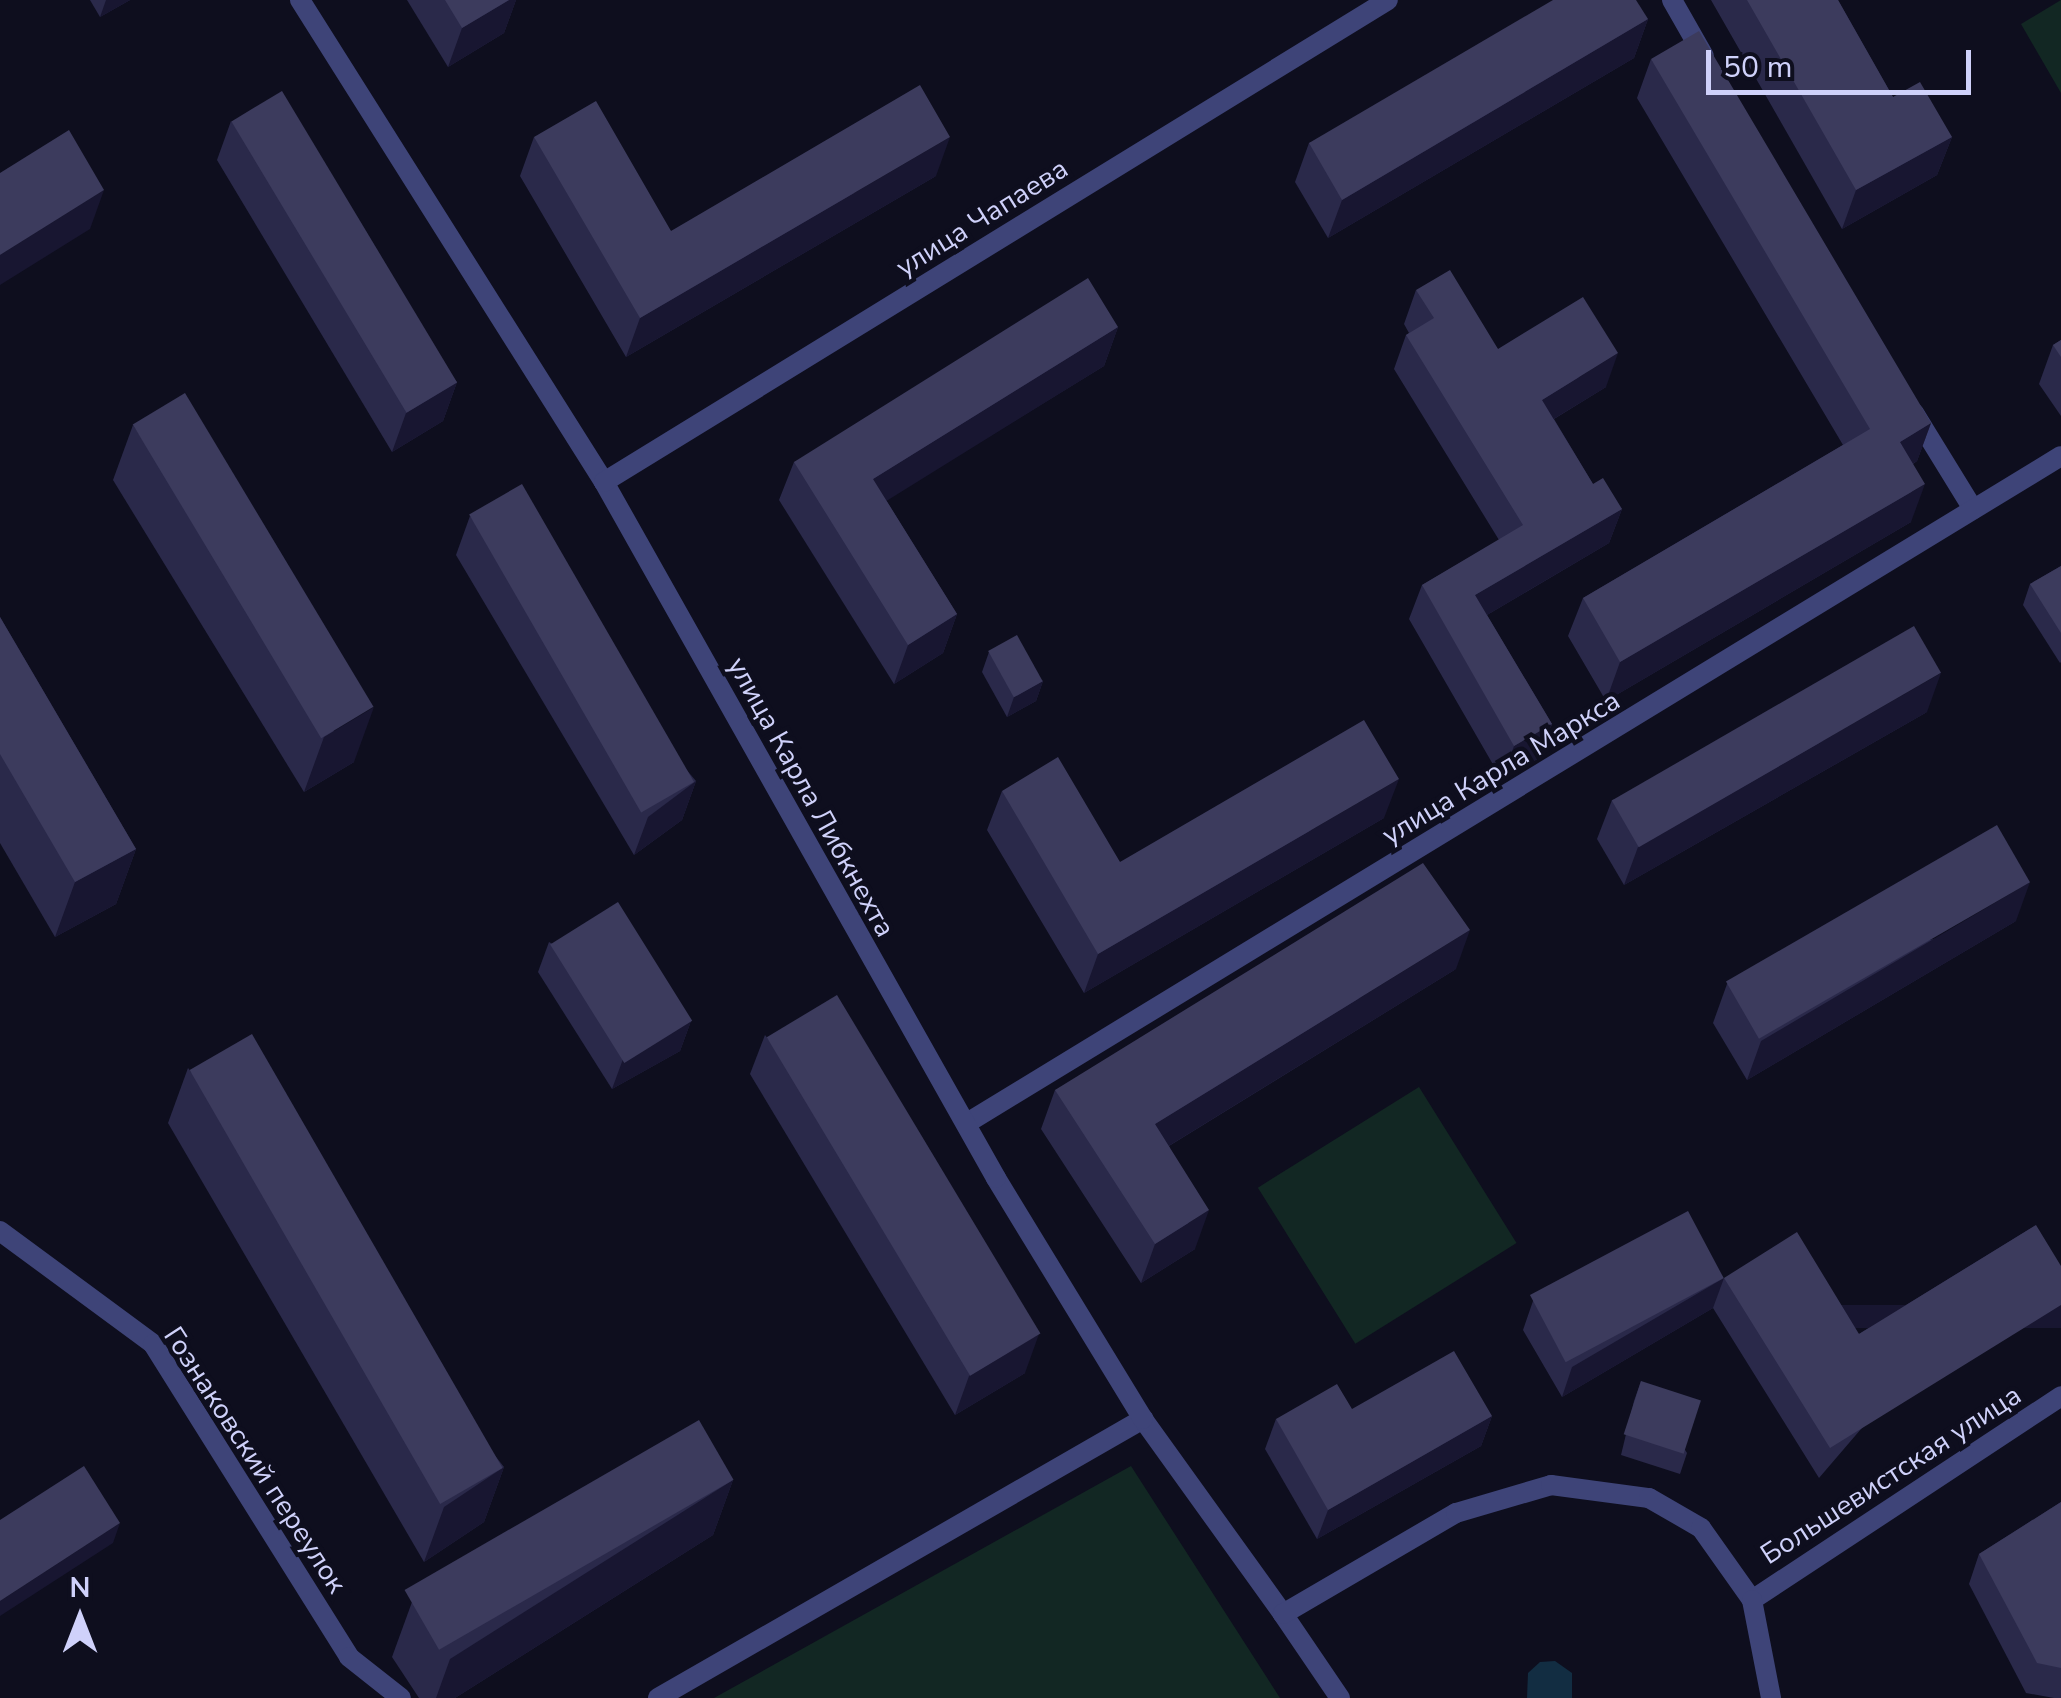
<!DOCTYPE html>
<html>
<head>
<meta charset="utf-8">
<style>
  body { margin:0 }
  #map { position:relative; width:2061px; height:1698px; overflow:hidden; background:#0e0e1e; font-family:"Nunito Sans",sans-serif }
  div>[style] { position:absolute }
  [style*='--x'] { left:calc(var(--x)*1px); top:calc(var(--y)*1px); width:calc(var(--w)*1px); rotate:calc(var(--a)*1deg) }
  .green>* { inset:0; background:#122723; transform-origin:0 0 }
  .water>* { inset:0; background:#122d42 }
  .minor>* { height:20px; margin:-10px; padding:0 10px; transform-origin:10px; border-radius:10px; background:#3e4478 }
  .tertiary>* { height:20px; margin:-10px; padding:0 10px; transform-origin:10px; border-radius:10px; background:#3e4478 }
  .wall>* { inset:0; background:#2a294a }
  .shaded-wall>* { inset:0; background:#181631; transform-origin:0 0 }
  .building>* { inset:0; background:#3c3b5d; transform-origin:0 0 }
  span { translate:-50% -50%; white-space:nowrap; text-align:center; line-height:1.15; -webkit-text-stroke:9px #0e0e1e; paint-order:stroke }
  .street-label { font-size:28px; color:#cfd1fa }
  .north { position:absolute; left:30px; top:1568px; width:100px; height:100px; -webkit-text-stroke:8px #0e0e1e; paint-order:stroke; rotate:0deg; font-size:28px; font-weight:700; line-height:40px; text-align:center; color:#cfd1fa }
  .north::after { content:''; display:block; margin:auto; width:35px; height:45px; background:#cfd1fa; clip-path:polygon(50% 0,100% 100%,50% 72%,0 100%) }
  .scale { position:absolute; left:1706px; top:50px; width:265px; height:45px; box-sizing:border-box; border:5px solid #cfd1fa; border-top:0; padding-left:12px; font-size:30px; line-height:35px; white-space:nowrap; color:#cfd1fa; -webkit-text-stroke:8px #0e0e1e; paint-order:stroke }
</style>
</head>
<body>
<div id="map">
  <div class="green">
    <div style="clip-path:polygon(2061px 0,2061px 93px,2021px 24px)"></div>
    <div style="left:1419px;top:1087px;width:184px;height:190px;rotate:58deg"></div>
    <div style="clip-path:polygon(1131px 1466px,1280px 1698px,714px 1698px)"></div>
  </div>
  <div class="water">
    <div style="clip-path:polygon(1555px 1661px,1572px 1673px,1572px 1698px,1527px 1698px,1528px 1673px,1540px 1662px)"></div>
  </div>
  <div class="minor">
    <div style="--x:300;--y:0;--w:570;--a:57.76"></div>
    <div style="--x:1672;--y:0;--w:64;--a:60.3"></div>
    <div style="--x:1914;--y:413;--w:113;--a:58.4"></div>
    <div style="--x:967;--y:1123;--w:1281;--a:-31.37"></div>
    <div style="--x:0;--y:1231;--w:190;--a:36.4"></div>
    <div style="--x:153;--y:1344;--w:369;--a:57.9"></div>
    <div style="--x:349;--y:1657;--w:66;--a:38.3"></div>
    <div style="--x:658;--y:1698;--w:560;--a:-29.91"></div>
  </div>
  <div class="tertiary">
    <div style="--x:1752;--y:1600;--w:370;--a:-33.4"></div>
    <div style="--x:1283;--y:1614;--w:240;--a:-125.7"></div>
    <div style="--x:1143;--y:1419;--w:282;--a:-121.4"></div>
    <div style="--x:996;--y:1178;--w:799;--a:-119.39"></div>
    <div style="--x:604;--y:482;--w:920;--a:-31.58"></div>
    <div style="--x:1340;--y:1698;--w:102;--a:-124.2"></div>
    <div style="--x:1283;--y:1614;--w:200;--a:-30.3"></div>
    <div style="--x:1456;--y:1513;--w:99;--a:-16.4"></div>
    <div style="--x:1551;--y:1485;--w:99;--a:7.6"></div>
    <div style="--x:1649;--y:1498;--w:60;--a:30"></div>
    <div style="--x:1701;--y:1528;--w:88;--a:54.7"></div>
    <div style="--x:1752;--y:1600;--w:100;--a:79"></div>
  </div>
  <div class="wall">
    <div style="clip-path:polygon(90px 0,130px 0,100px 17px)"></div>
    <div style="clip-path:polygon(407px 0,516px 0,504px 33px,448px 67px)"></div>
    <div style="clip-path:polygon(1711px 0,1838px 0,1893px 97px,1952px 137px,1937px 175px,1842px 229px)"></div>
    <div style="clip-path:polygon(1648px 19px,1634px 58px,1328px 238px,1295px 182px,1309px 143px)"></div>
    <div style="clip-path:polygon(1651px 59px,1931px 423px,1917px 461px,1913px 464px,1911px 522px,1606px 701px,1568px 636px,1583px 598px,1843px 445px,1637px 98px)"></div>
    <div style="clip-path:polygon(231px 121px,457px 382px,443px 421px,392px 452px,217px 160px)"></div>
    <div style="clip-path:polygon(534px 137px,671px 231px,936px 176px,626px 357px,520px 176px)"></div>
    <div style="clip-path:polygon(1416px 290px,1498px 349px,1606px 387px,1554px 419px,1593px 484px,1622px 509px,1609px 543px,1487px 615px,1552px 724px,1539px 758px,1502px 780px,1409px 619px,1422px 585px,1499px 540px,1394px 369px,1406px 335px,1409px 333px,1404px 324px)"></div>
    <div style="clip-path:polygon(1118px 327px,1104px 366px,886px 500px,957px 614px,943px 653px,894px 684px,779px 500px,794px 462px)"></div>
    <div style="clip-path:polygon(2061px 340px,2061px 416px,2039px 384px,2053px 345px)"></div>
    <div style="clip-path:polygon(133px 425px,354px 762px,304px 792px,113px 480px)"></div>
    <div style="clip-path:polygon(470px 516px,696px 781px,682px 820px,634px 855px,456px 555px)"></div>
    <div style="clip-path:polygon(2061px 566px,2061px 662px,2060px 663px,2023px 605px,2030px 584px)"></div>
    <div style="clip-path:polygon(0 617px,136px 849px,116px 904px,55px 937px,0 843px)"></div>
    <div style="clip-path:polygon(989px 652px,1043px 681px,1036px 701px,1007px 717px,982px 672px)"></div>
    <div style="clip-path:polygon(1927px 712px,1624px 885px,1597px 839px,1612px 800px)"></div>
    <div style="clip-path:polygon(1002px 791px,1120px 862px,1384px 818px,1084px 993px,987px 830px)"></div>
    <div style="clip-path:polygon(2016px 921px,1747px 1080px,1713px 1023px,1727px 984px)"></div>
    <div style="clip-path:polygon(549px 942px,691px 1021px,680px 1051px,612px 1089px,538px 972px)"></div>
    <div style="clip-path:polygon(1456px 969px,1169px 1146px,1195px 1249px,1141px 1283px,1041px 1129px,1055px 1090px)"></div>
    <div style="clip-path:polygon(765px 1035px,1025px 1373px,955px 1415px,750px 1074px)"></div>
    <div style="clip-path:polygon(188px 1068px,504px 1467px,484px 1522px,424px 1562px,168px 1123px)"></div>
    <div style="clip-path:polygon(2036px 1225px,1819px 1478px,1713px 1308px,1562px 1397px,1523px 1330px,1533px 1301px,1724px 1278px,1859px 1334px)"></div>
    <div style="clip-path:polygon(1641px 1381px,1687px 1453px,1680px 1474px,1621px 1455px,1634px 1401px)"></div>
    <div style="clip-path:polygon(1352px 1409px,1492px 1416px,1481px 1446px,1317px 1539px,1265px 1449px,1276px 1419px)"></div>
    <div style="clip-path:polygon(733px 1480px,713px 1535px,455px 1698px,419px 1698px,392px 1657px,412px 1602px)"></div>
    <div style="clip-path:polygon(2061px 1502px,2061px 1698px,2054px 1698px,2026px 1693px,1969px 1584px,1979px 1554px)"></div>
  </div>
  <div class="shaded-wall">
    <div style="clip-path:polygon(106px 0,130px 0,100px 17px)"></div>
    <div style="clip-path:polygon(509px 0,516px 0,504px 33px,448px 67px,462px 28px)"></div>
    <div style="clip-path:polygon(1648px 19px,1634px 58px,1328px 238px,1342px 200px)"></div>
    <div style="clip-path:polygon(950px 137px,936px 176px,626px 357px,640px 318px)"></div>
    <div style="clip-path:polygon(1952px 137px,1937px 175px,1842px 229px,1856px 190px)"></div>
    <div style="clip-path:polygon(104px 190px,90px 229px,0 285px,0 255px)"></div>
    <div style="clip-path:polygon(1118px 327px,1104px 366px,859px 518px,873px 479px)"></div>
    <div style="clip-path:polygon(1618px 353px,1606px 387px,1529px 434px,1542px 400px)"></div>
    <div style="clip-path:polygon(457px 382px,443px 421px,392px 452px,406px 413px)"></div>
    <div style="clip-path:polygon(1931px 423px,1917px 461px,1886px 481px,1900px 442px)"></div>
    <div style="clip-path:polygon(1925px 484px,1911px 522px,1606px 701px,1620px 662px)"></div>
    <div style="clip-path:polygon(1622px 509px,1609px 543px,1463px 629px,1475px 595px)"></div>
    <div style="clip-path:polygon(957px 614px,943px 653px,894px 684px,908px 645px)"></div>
    <div style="clip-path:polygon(1941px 673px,1927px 712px,1624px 885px,1638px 847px)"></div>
    <div style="clip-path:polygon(1043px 681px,1036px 701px,1007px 717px,1014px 697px)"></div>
    <div style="clip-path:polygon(374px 707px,354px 762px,304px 792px,324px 737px)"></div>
    <div style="clip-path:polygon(1552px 724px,1539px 758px,1502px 780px,1514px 746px)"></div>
    <div style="clip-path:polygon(1399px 779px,1384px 818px,1084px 993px,1098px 954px)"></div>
    <div style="clip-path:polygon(696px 781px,682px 820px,634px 855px,648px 817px)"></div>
    <div style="clip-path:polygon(136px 849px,116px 904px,55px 937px,75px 882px)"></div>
    <div style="clip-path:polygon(2030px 882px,2016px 921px,1747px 1080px,1761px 1041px)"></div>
    <div style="clip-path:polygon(1470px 930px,1456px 969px,1141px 1163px,1155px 1124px)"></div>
    <div style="clip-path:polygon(691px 1021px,680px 1051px,612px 1089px,623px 1059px)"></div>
    <div style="clip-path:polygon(1209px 1210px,1195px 1249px,1141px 1283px,1155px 1244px)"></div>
    <div style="clip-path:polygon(1724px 1278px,1713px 1308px,1562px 1397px,1572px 1367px)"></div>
    <div style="left:2061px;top:1305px;width:23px;height:272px;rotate:90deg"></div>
    <div style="clip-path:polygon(1039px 1334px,1025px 1373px,955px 1415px,969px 1376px)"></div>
    <div style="clip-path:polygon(1492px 1416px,1481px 1446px,1317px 1539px,1328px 1510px)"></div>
    <div style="clip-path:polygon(504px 1467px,484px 1522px,424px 1562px,444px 1507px)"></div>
    <div style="clip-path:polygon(733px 1480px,713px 1535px,455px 1698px,436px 1698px,450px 1659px)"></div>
    <div style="clip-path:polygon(120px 1523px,113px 1543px,0 1616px,0 1601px)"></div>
  </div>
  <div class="building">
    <div style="clip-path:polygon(445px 0,509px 0,462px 28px)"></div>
    <div style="clip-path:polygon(1553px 0,1636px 0,1648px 19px,1342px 200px,1309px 143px)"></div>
    <div style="clip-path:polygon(1747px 0,1838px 0,1893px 97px,1920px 82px,1952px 137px,1856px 190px)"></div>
    <div style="clip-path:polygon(1699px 31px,1931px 423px,1900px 442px,1925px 484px,1620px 662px,1583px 598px,1870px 429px,1651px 59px)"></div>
    <div style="clip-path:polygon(920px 85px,950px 137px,640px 318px,534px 137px,596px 101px,671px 231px)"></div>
    <div style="left:282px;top:91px;width:340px;height:59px;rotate:59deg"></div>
    <div style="clip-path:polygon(69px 130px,104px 190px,0 255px,0 173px)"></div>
    <div style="clip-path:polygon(1450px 270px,1498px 349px,1583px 297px,1618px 353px,1542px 400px,1593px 484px,1603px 478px,1622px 509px,1475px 595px,1552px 724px,1514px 746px,1422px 585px,1523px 525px,1406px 335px,1434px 318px,1416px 290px)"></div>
    <div style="clip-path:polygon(1088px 278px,1118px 327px,873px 479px,957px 614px,908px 645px,794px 462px)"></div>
    <div style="clip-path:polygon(2061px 340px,2061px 357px,2053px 345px)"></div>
    <div style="left:185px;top:393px;width:366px;height:61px;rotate:59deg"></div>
    <div style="left:522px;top:484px;width:344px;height:61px;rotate:60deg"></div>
    <div style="clip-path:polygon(2061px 566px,2061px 633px,2030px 584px)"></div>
    <div style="clip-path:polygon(0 617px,136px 849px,75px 882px,0 754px)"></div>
    <div style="left:1914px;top:626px;width:54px;height:349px;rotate:60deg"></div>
    <div style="left:1017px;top:635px;width:53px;height:33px;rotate:61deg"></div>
    <div style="clip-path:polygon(1364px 720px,1399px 779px,1098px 954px,1002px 791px,1058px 757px,1120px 862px)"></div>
    <div style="left:1997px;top:825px;width:66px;height:313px;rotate:60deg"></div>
    <div style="clip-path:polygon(1423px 863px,1470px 930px,1155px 1124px,1209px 1210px,1155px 1244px,1055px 1090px)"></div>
    <div style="left:618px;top:902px;width:140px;height:80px;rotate:58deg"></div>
    <div style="left:837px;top:995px;width:395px;height:82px;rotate:59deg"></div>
    <div style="left:252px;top:1034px;width:501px;height:72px;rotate:60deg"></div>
    <div style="left:1688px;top:1211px;width:76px;height:179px;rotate:62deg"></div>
    <div style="clip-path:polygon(2036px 1225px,2061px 1266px,2061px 1305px,1830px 1448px,1724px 1278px,1797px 1232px,1859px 1334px)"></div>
    <div style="clip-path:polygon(1454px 1351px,1492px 1416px,1328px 1510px,1276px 1419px,1337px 1384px,1352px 1409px)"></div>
    <div style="left:1641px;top:1381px;width:63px;height:56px;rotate:18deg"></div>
    <div style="left:699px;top:1420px;width:69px;height:340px;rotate:60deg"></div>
    <div style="clip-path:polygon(84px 1466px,120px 1523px,0 1601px,0 1520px)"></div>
    <div style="clip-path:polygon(2061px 1502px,2061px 1668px,2037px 1663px,1979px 1554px)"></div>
  </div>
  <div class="street-label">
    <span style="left:982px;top:218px;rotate:-32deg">улица Чапаева</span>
    <span style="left:1501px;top:768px;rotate:-31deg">улица Карла Маркса</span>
    <span style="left:811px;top:797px;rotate:61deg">улица Карла Либкнехта</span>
    <span style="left:255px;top:1460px;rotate:57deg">Гознаковский переулок</span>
    <span style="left:1891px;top:1475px;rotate:-33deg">Большевистская улица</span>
  </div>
  <div class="north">N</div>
  <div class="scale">50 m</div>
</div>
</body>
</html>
